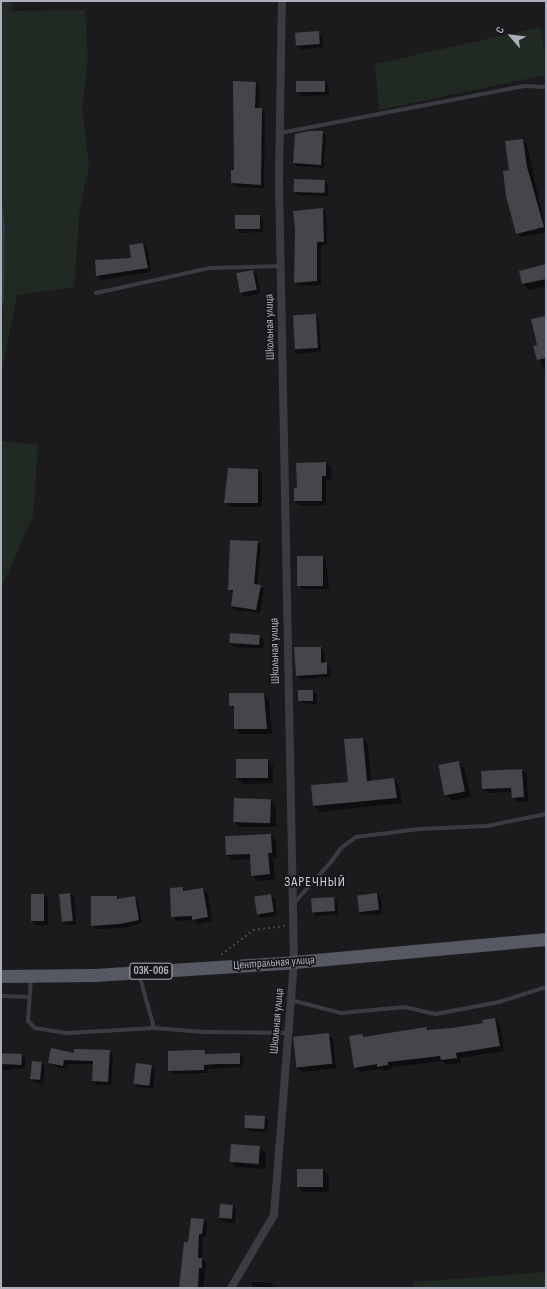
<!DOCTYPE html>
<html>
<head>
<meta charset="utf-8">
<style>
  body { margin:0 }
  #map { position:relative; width:547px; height:1289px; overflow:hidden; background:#1b1a1d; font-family:"Sofia Sans Condensed",sans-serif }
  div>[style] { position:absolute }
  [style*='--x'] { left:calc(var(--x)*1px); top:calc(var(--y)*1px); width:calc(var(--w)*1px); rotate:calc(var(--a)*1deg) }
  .green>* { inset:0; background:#202922 }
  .water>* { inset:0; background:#2f3943 }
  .shadow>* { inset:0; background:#0007 }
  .building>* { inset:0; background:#45454a; transform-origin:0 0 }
  .path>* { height:1.5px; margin-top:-0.75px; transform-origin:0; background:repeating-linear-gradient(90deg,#414349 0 2px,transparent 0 5px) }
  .lane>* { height:4px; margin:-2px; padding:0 2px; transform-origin:2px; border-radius:2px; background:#3b3c42 }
  .street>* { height:8px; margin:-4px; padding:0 4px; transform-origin:4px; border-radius:4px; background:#3b3c42 }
  .primary>* { height:13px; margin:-6.5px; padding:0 6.5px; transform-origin:6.5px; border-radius:6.5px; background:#575962 }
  span { translate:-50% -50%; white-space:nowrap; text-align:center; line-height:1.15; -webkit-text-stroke:3.5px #161518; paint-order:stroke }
  .shield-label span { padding:1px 3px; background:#161518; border:1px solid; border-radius:3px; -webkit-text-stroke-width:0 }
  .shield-label { font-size:11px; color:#acb0bd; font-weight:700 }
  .street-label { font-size:12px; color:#acb0bd }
  .quarter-label { font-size:14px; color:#ced0d9; letter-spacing:1px }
  .frame { position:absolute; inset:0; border:2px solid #acb0bd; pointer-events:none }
  .north { position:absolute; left:491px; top:16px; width:40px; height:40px; -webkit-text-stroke:3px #161518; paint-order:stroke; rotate:298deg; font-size:11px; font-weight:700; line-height:16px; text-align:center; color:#acb0bd }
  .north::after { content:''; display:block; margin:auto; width:14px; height:18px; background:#acb0bd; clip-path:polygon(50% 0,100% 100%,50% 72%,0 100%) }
</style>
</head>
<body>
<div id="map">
  <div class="green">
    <div style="clip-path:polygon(1px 1px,13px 1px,11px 11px,85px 10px,88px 57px,82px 108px,89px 167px,80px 207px,74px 287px,17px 295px,1px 375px,5px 226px,1px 192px)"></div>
    <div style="clip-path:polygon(540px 27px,546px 59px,546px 75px,379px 110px,375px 64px)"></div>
    <div style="clip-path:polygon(1px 441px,38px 445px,33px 516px,1px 589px)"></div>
    <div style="clip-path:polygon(546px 1272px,546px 1288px,414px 1288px,413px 1282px)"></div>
  </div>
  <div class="water">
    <div style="clip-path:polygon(1px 192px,5px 226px,4px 299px,1px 312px)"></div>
  </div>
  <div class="shadow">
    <div style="clip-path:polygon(318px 32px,322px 36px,323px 47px,301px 50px,297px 46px,296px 35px)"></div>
    <div style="clip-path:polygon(297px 82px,325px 82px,329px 86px,329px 95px,301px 96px,298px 92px)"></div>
    <div style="clip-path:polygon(256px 83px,259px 86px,259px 109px,265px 113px,264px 188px,236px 187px,232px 183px)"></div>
    <div style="clip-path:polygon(322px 132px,326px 135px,324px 168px,297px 166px,294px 162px)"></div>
    <div style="clip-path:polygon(523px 140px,527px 144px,546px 232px,521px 237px,517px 233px,510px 171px)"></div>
    <div style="clip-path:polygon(324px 181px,328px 185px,328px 196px,298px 195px,294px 191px)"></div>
    <div style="clip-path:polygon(323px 209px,326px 212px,327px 245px,321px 245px,321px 285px,298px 286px,295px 282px)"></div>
    <div style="clip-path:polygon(259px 216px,263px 219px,263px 232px,240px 233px,236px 229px)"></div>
    <div style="clip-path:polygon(143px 244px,147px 248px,151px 272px,101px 280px,97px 276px,96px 261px,132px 258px)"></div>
    <div style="clip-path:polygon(546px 266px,546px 286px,529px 290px,523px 284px)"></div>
    <div style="clip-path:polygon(253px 271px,257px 275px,260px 293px,245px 297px,241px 293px)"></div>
    <div style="clip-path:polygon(316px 315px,319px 319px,321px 351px,299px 354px,295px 351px,294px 341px,297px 340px)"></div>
    <div style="clip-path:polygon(546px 317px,546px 374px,534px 347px,538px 346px)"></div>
    <div style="clip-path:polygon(326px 463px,331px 467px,331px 480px,326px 480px,326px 505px,300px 506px,295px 501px,298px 489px)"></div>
    <div style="clip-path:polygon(258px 470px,262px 474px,262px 507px,230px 507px,225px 502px)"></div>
    <div style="clip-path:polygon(257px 542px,261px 545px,257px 585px,264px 589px,260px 613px,235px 610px,232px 606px,233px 593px,229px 589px)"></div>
    <div style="clip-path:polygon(322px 557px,326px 560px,329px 589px,303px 589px,299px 585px)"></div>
    <div style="clip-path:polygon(260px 636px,264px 639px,263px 648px,234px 647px,230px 643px)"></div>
    <div style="clip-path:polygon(321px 648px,324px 652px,325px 664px,330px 667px,331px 677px,300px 679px,297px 675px)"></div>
    <div style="clip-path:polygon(313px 691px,317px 694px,317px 704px,304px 704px,300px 700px)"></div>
    <div style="clip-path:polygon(263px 694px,269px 700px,272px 734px,240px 734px,235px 728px,235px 710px,230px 706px)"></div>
    <div style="clip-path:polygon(363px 739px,368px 744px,371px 781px,393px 779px,399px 785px,402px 803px,320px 812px,314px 806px,312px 786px,349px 783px)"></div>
    <div style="clip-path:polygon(267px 760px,273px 765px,273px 783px,243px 784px,237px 778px)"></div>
    <div style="clip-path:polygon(459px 762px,464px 768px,471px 797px,453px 801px,447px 795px,440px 766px)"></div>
    <div style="clip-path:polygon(522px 770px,527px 775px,528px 801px,517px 802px,513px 797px,512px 792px,488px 793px,483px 789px)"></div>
    <div style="clip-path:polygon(271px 800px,276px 806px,276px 827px,240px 827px,234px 821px)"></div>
    <div style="clip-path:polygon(271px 835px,276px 840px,277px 858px,273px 858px,275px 879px,258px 881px,252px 875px,251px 859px,232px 860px,227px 855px)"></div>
    <div style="clip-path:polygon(183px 888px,186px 892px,203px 889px,208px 894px,212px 921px,198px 924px,195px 920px,177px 921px,172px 917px)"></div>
    <div style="clip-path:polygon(70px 894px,74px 897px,76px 924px,66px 925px,62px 921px)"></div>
    <div style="clip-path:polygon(377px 894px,381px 898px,382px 914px,363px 915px,359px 912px)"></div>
    <div style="clip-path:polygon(44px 895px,48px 898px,48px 925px,36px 925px,32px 921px)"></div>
    <div style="clip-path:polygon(271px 895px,275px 899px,277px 916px,261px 918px,257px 914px)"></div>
    <div style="clip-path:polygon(116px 897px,119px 899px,134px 897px,138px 901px,142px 923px,124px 928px,96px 929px,92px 925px)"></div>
    <div style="clip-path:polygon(333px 898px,337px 901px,338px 914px,316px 916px,313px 913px)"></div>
    <div style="clip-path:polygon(495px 1019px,500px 1024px,504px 1051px,460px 1058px,461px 1063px,447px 1065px,443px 1061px,392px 1067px,393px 1069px,383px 1071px,381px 1069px,360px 1072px,354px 1067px,362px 1035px,365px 1038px,426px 1028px,430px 1031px,484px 1024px)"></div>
    <div style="clip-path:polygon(328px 1034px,333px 1039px,336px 1068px,302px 1072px,297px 1067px)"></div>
    <div style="clip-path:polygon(1px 1050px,7px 1054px,22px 1055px,26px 1059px,25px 1068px,1px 1070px)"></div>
    <div style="clip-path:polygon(109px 1051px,113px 1055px,111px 1085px,97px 1085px,93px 1081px,94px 1064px,68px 1064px,67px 1069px,53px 1066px,49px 1062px,75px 1054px)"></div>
    <div style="clip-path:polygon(204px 1051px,208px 1055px,239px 1054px,243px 1058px,243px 1067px,208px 1069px,208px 1073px,173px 1074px,169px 1071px)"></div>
    <div style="clip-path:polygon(41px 1063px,45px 1066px,43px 1084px,35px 1083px,31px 1079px)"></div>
    <div style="clip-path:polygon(151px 1066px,155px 1070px,153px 1089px,138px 1087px,134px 1084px)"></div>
    <div style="clip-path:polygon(264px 1117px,268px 1121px,267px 1132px,249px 1131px,245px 1127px)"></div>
    <div style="clip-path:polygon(260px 1147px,266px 1153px,265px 1169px,236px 1167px,231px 1162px)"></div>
    <div style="clip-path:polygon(298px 1170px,323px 1170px,329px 1176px,329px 1192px,303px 1192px,298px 1186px)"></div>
    <div style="clip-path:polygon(233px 1206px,236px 1210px,235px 1223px,223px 1222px,219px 1218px)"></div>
    <div style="clip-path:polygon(204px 1220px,207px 1224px,206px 1237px,203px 1237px,202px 1259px,206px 1263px,203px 1288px,180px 1288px,189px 1243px)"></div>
    <div style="clip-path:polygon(252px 1282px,271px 1283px,275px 1288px,252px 1288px)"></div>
  </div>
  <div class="building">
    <div style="left:319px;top:31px;width:13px;height:24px;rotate:86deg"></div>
    <div style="clip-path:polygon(233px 81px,256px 82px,255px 108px,262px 108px,261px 185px,231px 183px,231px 170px,234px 170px)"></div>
    <div style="left:296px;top:81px;width:29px;height:11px"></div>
    <div style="clip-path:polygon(309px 131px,323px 131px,321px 165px,293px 163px,295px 134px)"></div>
    <div style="clip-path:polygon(523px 139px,527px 167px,544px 227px,516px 234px,506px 196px,503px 171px,509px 170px,505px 141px)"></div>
    <div style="left:294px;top:179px;width:31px;height:13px;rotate:2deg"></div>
    <div style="clip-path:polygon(323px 208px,324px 242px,317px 242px,317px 281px,294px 283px,295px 230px,293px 211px)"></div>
    <div style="left:235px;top:215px;width:25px;height:14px"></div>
    <div style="clip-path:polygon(143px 243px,148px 268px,96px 276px,95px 260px,131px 258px,129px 245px)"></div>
    <div style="clip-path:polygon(546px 264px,546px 279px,522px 284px,519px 271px)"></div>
    <div style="left:253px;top:270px;width:20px;height:17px;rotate:79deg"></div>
    <div style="left:316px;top:314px;width:34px;height:23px;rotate:87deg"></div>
    <div style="clip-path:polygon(546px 316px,546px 358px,537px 360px,533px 346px,537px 345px,531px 319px)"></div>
    <div style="clip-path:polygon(326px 462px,326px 476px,322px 476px,322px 501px,294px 501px,294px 488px,297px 488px,296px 463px)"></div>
    <div style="clip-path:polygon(228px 468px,258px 469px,258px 503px,224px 503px)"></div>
    <div style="clip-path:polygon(230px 540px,258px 541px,254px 584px,261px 585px,256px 610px,231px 606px,233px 590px,228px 590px)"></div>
    <div style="left:297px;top:556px;width:26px;height:30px"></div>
    <div style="left:230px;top:633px;width:30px;height:10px;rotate:4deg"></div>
    <div style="clip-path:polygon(294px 647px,321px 647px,321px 663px,327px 662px,327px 674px,296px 676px)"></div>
    <div style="left:298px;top:690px;width:15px;height:11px"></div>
    <div style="clip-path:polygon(229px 693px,264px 693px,267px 729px,234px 729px,234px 706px,229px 706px)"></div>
    <div style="clip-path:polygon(363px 738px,367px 781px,394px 778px,397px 798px,313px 806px,311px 785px,348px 782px,344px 739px)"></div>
    <div style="left:236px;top:759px;width:32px;height:19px"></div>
    <div style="left:459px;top:761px;width:31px;height:21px;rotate:79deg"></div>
    <div style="clip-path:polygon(522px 769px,524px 797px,512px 798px,511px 788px,482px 789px,481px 771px)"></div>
    <div style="left:234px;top:798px;width:37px;height:24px;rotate:2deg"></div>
    <div style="clip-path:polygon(271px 834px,272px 853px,268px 853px,270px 874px,251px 876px,250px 854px,226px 855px,225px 836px)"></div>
    <div style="clip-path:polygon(183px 887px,183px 891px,203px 888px,208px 917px,192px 920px,192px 916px,171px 917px,170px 888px)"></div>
    <div style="left:70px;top:893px;width:28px;height:11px;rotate:84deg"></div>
    <div style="left:377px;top:893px;width:17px;height:20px;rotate:83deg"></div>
    <div style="left:31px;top:894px;width:13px;height:27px"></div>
    <div style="left:271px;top:894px;width:18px;height:17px;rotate:81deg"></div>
    <div style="clip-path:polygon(91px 896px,117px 896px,117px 899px,135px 896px,139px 920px,120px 924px,91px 926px)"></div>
    <div style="left:334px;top:897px;width:14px;height:23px;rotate:86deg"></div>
    <div style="clip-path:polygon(495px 1018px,500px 1046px,456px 1053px,457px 1058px,441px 1060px,440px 1056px,388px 1062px,388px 1065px,377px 1067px,377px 1064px,354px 1068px,349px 1036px,363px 1034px,363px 1037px,427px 1027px,427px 1030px,452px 1028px,483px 1023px,482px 1020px)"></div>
    <div style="left:329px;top:1033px;width:31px;height:36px;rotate:84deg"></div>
    <div style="clip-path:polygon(51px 1048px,74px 1053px,74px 1049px,110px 1050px,108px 1082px,92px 1081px,93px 1061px,64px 1060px,63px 1066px,48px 1063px)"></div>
    <div style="clip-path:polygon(193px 1050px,205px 1050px,205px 1054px,240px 1053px,240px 1064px,217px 1064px,204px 1065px,204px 1070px,168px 1071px,168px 1051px)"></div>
    <div style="left:1px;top:1053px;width:21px;height:11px;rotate:3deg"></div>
    <div style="left:32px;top:1061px;width:10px;height:18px;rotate:6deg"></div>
    <div style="left:136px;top:1063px;width:16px;height:21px;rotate:7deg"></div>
    <div style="left:245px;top:1115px;width:20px;height:13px;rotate:3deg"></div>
    <div style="left:231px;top:1144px;width:29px;height:18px;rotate:4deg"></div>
    <div style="left:297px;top:1169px;width:26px;height:18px"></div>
    <div style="left:220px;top:1204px;width:13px;height:14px;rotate:4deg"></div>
    <div style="clip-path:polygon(191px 1218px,204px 1219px,202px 1234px,199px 1234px,198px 1258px,202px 1258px,202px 1268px,199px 1268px,198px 1288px,179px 1288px,184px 1242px,188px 1242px)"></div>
  </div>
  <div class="path">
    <div style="--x:221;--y:955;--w:41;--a:-38"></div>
    <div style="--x:253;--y:930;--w:32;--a:-7"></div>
  </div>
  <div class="lane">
    <div style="--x:280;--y:133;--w:249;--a:-10.9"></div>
    <div style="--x:525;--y:86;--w:21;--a:3"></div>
    <div style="--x:96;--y:293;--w:117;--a:-12.4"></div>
    <div style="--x:210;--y:268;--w:70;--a:-1.6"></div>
    <div style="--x:294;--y:903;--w:55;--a:-47.9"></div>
    <div style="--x:331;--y:862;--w:17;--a:-54"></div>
    <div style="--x:341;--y:848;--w:19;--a:-36"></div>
    <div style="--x:356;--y:837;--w:64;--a:-7.1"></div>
    <div style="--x:420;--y:829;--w:67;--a:-2.6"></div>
    <div style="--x:487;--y:826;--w:60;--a:-11.5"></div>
    <div style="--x:139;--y:974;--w:56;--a:74.5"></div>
    <div style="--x:31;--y:978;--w:43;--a:94"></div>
    <div style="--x:28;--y:1021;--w:10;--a:45"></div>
    <div style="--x:35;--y:1028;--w:33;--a:9"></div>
    <div style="--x:68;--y:1033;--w:86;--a:-3.3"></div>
    <div style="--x:154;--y:1028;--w:51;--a:4.5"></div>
    <div style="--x:205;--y:1032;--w:83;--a:0.7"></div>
    <div style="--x:1;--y:996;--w:28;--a:2"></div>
    <div style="--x:291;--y:1000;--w:52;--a:14.6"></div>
    <div style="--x:341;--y:1013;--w:64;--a:-5.4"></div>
    <div style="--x:405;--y:1007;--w:32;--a:13"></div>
    <div style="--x:436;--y:1014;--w:64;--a:-10.8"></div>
    <div style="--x:499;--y:1002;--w:49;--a:-17.7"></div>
  </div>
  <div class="street">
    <div style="--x:231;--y:1288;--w:85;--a:-59.5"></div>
    <div style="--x:274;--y:1215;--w:254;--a:-85.5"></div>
    <div style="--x:294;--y:962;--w:780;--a:-91.1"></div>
    <div style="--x:279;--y:182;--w:181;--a:-89.1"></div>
  </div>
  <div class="primary">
    <div style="--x:1;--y:976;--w:94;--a:-0.6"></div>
    <div style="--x:95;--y:975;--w:199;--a:-3.7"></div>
    <div style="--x:294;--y:962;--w:253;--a:-5.2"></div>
  </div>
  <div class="shield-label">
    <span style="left:151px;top:971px">03К-006</span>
  </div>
  <div class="street-label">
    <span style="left:270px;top:327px;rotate:-91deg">Школьная улица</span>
    <span style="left:275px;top:651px;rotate:-91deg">Школьная улица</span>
    <span style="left:274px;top:963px;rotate:-4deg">Центральная улица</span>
    <span style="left:277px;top:1021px;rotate:-85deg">Школьная улица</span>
  </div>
  <div class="quarter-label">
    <span style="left:315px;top:882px">ЗАРЕЧНЫЙ</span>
  </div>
  <div class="frame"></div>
  <div class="north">С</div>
</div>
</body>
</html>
